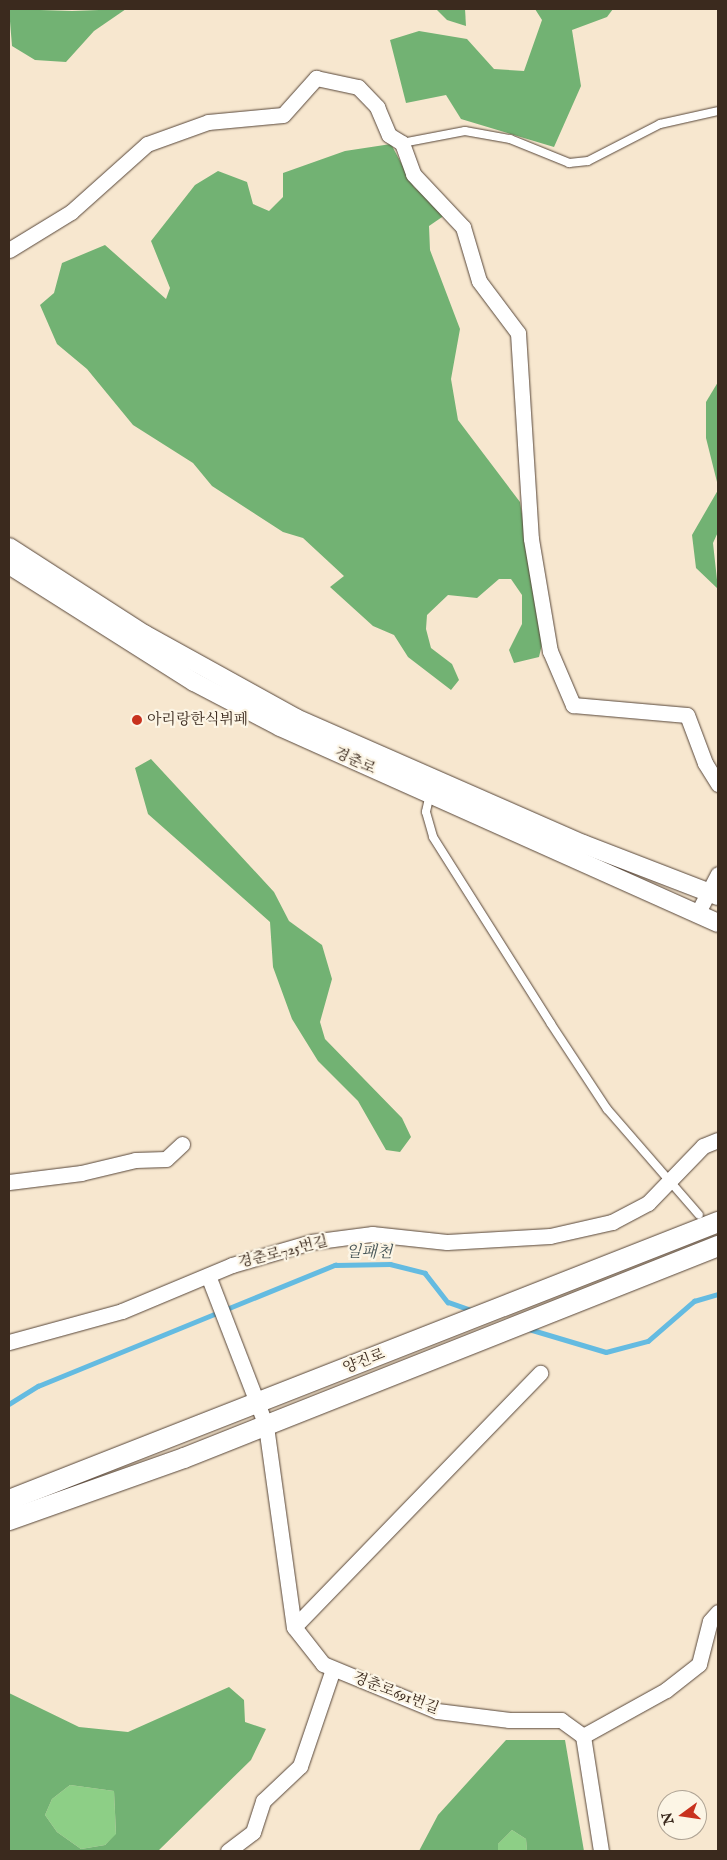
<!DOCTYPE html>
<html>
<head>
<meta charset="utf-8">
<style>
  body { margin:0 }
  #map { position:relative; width:727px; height:1860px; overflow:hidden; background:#f7e7cf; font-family:"IM FELL English","Noto Serif KR",serif }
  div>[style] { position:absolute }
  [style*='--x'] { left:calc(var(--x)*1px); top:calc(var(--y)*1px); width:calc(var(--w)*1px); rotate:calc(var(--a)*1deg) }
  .green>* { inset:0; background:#8dcf86 }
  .forest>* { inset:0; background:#72b273 }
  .stream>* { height:4.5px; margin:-2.25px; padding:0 2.25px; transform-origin:2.25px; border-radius:2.25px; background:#64bbe1 }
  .roads { filter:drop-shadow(0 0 1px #574639) drop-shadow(0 0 1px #574639) }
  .service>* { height:8px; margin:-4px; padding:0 4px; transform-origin:4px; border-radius:4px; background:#fff }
  .minor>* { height:15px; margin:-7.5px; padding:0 7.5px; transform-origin:7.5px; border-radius:7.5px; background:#fff }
  .tertiary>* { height:18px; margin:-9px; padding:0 9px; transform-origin:9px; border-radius:9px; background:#fff }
  .secondary>* { height:20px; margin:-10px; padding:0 10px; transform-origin:10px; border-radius:10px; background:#fff }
  .dots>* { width:14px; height:14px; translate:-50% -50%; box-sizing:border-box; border:2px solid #fcf5e5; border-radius:50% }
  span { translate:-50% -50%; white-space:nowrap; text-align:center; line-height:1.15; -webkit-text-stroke:4.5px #fcf5e5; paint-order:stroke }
  .poi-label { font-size:15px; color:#3b2a1e }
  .left { translate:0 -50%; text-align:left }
  .street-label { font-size:15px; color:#3b2a1e }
  .water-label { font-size:16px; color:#475658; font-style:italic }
  .frame { position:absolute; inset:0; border:10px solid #3b2a1e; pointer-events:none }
  .north { position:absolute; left:657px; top:1790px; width:50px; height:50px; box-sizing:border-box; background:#fcf5e5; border:1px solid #afa495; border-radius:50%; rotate:256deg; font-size:14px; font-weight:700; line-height:20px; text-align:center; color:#3b2a1e }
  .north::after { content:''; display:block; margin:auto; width:18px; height:22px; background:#c8321e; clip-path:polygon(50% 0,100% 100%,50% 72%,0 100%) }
</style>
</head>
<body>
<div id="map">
  <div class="green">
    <div style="clip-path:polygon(70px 1785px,114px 1791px,116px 1835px,105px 1845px,81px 1849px,57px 1832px,45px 1815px,52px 1799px)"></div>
    <div style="clip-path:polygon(512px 1830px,526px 1839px,527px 1851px,498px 1851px,498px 1844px)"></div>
  </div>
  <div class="forest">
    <div style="clip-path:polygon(9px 9px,72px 11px,126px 9px,94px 31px,66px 62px,35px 60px,12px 46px)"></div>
    <div style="clip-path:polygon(436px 9px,465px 9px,466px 26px,447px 20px)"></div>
    <div style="clip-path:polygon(535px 9px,613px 9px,607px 17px,572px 30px,581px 86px,554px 147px,461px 119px,446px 95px,406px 103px,390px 40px,419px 31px,467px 39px,494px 69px,524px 71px,542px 20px)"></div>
    <div style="clip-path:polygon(391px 144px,414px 187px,445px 215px,429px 226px,430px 250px,460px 329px,451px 379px,458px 420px,520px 502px,543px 640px,539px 657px,514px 663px,509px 650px,522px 624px,522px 595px,511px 579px,499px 579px,477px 598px,448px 595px,427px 615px,426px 629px,431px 648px,452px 664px,459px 680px,451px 690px,408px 657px,394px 635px,373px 626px,330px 587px,344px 576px,303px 538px,283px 532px,212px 486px,193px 463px,133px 425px,87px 369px,57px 344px,40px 305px,54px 293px,62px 263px,105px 245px,166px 299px,170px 288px,151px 241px,195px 185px,218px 171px,247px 182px,253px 204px,269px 211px,283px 197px,283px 173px,345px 151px)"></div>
    <div style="clip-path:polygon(718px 382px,718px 486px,706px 438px,706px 402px)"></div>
    <div style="clip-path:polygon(718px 490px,718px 532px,713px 543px,718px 589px,696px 568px,692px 535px)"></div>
    <div style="clip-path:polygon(151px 759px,274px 892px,289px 921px,322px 945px,332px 979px,320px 1022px,325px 1039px,402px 1118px,411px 1137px,400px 1152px,386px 1150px,358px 1101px,318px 1061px,292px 1019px,273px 967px,270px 922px,148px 814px,135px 768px)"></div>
    <div style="clip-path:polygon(evenodd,229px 1687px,244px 1700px,245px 1722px,266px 1729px,251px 1760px,158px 1851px,9px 1851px,9px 1693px,79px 1727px,128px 1732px,229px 1687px,70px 1785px,114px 1791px,116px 1834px,105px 1845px,81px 1849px,57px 1832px,45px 1815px,52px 1799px,70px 1785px)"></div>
    <div style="clip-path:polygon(506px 1740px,565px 1740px,584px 1851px,527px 1851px,526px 1839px,512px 1830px,498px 1844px,498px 1851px,419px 1851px,438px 1815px)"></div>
  </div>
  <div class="stream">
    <div style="--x:529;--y:1329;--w:80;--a:16.6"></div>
    <div style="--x:606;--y:1352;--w:43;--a:-14.7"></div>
    <div style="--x:648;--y:1341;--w:61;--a:-41"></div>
    <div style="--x:694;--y:1301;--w:25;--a:-16"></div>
    <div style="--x:9;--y:1404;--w:34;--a:-32"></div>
    <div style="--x:38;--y:1386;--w:321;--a:-22.2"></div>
    <div style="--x:335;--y:1265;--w:55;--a:-1"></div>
    <div style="--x:390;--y:1264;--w:36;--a:14"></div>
    <div style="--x:425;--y:1273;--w:37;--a:52"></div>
    <div style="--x:448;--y:1302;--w:28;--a:19"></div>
  </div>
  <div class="roads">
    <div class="service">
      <div style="--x:402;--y:143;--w:64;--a:-10.8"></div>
      <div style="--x:465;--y:131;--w:46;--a:10.1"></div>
      <div style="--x:510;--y:139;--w:64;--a:22.1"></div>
      <div style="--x:569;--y:163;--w:19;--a:-6"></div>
      <div style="--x:588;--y:161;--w:81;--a:-27.2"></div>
      <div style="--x:660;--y:124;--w:59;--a:-12.6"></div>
      <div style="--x:430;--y:794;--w:18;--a:103"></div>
      <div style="--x:426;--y:812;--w:26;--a:74"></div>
      <div style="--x:433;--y:837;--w:221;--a:57.7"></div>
      <div style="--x:551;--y:1024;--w:102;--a:56.6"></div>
      <div style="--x:607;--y:1109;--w:140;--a:49"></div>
    </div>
    <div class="minor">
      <div style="--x:9;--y:250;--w:73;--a:-31.5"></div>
      <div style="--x:71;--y:212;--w:102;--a:-41.8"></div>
      <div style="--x:147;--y:144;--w:65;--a:-19.8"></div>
      <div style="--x:208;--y:122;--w:75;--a:-5.3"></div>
      <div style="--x:283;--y:115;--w:50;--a:-48.3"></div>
      <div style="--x:316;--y:78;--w:43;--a:12.1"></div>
      <div style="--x:358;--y:87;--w:28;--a:46"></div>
      <div style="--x:377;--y:107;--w:30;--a:67"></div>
      <div style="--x:389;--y:135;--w:15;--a:32"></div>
      <div style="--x:402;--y:143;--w:33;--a:70"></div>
      <div style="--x:413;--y:174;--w:73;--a:46.7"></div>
      <div style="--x:463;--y:227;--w:56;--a:73.5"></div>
      <div style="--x:479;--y:281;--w:65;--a:53.1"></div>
      <div style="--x:518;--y:333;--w:206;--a:86.4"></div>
      <div style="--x:531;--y:539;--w:114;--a:80.4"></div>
      <div style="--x:550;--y:651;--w:59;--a:66.9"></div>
      <div style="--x:573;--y:705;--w:114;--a:5"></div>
      <div style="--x:687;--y:715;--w:51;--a:69.4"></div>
      <div style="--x:705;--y:763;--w:25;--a:58"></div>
      <div style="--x:697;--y:914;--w:45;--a:-62.3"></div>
      <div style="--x:9;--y:1182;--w:73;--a:-7.1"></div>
      <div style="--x:81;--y:1173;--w:56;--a:-13.5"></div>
      <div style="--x:135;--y:1160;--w:31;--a:-2"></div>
      <div style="--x:166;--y:1159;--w:22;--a:-43"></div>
      <div style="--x:209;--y:1278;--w:159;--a:68.9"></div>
      <div style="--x:266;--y:1426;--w:203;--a:82.1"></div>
      <div style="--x:294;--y:1627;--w:47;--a:51.9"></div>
      <div style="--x:323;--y:1664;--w:123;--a:22.4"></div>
      <div style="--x:437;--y:1711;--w:73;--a:7.1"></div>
      <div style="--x:509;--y:1720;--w:52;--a:0"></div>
      <div style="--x:561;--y:1720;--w:27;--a:36"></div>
      <div style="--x:583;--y:1736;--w:95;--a:-29"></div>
      <div style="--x:666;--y:1690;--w:42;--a:-38.2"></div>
      <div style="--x:699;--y:1664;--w:44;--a:-75.7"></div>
      <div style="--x:710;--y:1621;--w:12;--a:-48"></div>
      <div style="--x:9;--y:1342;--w:117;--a:-15.3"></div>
      <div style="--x:122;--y:1311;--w:119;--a:-22.7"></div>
      <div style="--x:232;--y:1265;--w:82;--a:-16.2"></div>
      <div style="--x:311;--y:1242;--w:62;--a:-7.5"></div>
      <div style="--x:372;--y:1234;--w:75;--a:6.1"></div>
      <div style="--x:447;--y:1242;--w:103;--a:-3.3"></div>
      <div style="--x:550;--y:1236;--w:64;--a:-12.7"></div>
      <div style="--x:612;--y:1222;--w:41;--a:-27.8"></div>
      <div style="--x:648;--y:1203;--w:79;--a:-46"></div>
      <div style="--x:703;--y:1146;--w:16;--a:-22"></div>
      <div style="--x:294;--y:1627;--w:354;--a:-45.9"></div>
      <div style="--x:583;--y:1736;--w:116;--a:81.1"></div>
      <div style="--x:228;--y:1851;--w:31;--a:-37"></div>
      <div style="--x:253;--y:1832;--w:33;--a:-72"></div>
      <div style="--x:263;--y:1801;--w:51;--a:-43.4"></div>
      <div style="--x:300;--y:1766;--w:102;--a:-71.2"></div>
    </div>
    <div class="tertiary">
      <div style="--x:9;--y:547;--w:161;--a:32.8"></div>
      <div style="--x:144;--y:634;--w:174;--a:28.9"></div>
      <div style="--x:296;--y:718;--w:313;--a:23.7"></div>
      <div style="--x:583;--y:844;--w:145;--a:21.1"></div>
      <div style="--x:9;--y:565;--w:219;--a:32.3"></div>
      <div style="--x:194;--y:682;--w:97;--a:27.6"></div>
      <div style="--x:280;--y:727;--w:480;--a:24.1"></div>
    </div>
    <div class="secondary">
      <div style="--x:9;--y:1500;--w:762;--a:-21.41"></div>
      <div style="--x:9;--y:1520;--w:186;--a:-19.5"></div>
      <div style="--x:184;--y:1458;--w:575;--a:-21.65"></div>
    </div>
  </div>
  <div class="dots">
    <div style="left:137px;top:720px;background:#c8321e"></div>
  </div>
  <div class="poi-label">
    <span class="left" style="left:147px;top:720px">아리랑한식뷔페</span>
  </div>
  <div class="street-label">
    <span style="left:355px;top:761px;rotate:24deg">경춘로</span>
    <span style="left:283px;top:1252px;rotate:-14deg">경춘로725번길</span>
    <span style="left:364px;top:1361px;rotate:-21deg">양진로</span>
    <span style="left:396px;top:1693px;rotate:21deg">경춘로691번길</span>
  </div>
  <div class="water-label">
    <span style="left:369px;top:1253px;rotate:1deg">일패천</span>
  </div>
  <div class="frame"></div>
  <div class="north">N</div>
</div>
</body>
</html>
